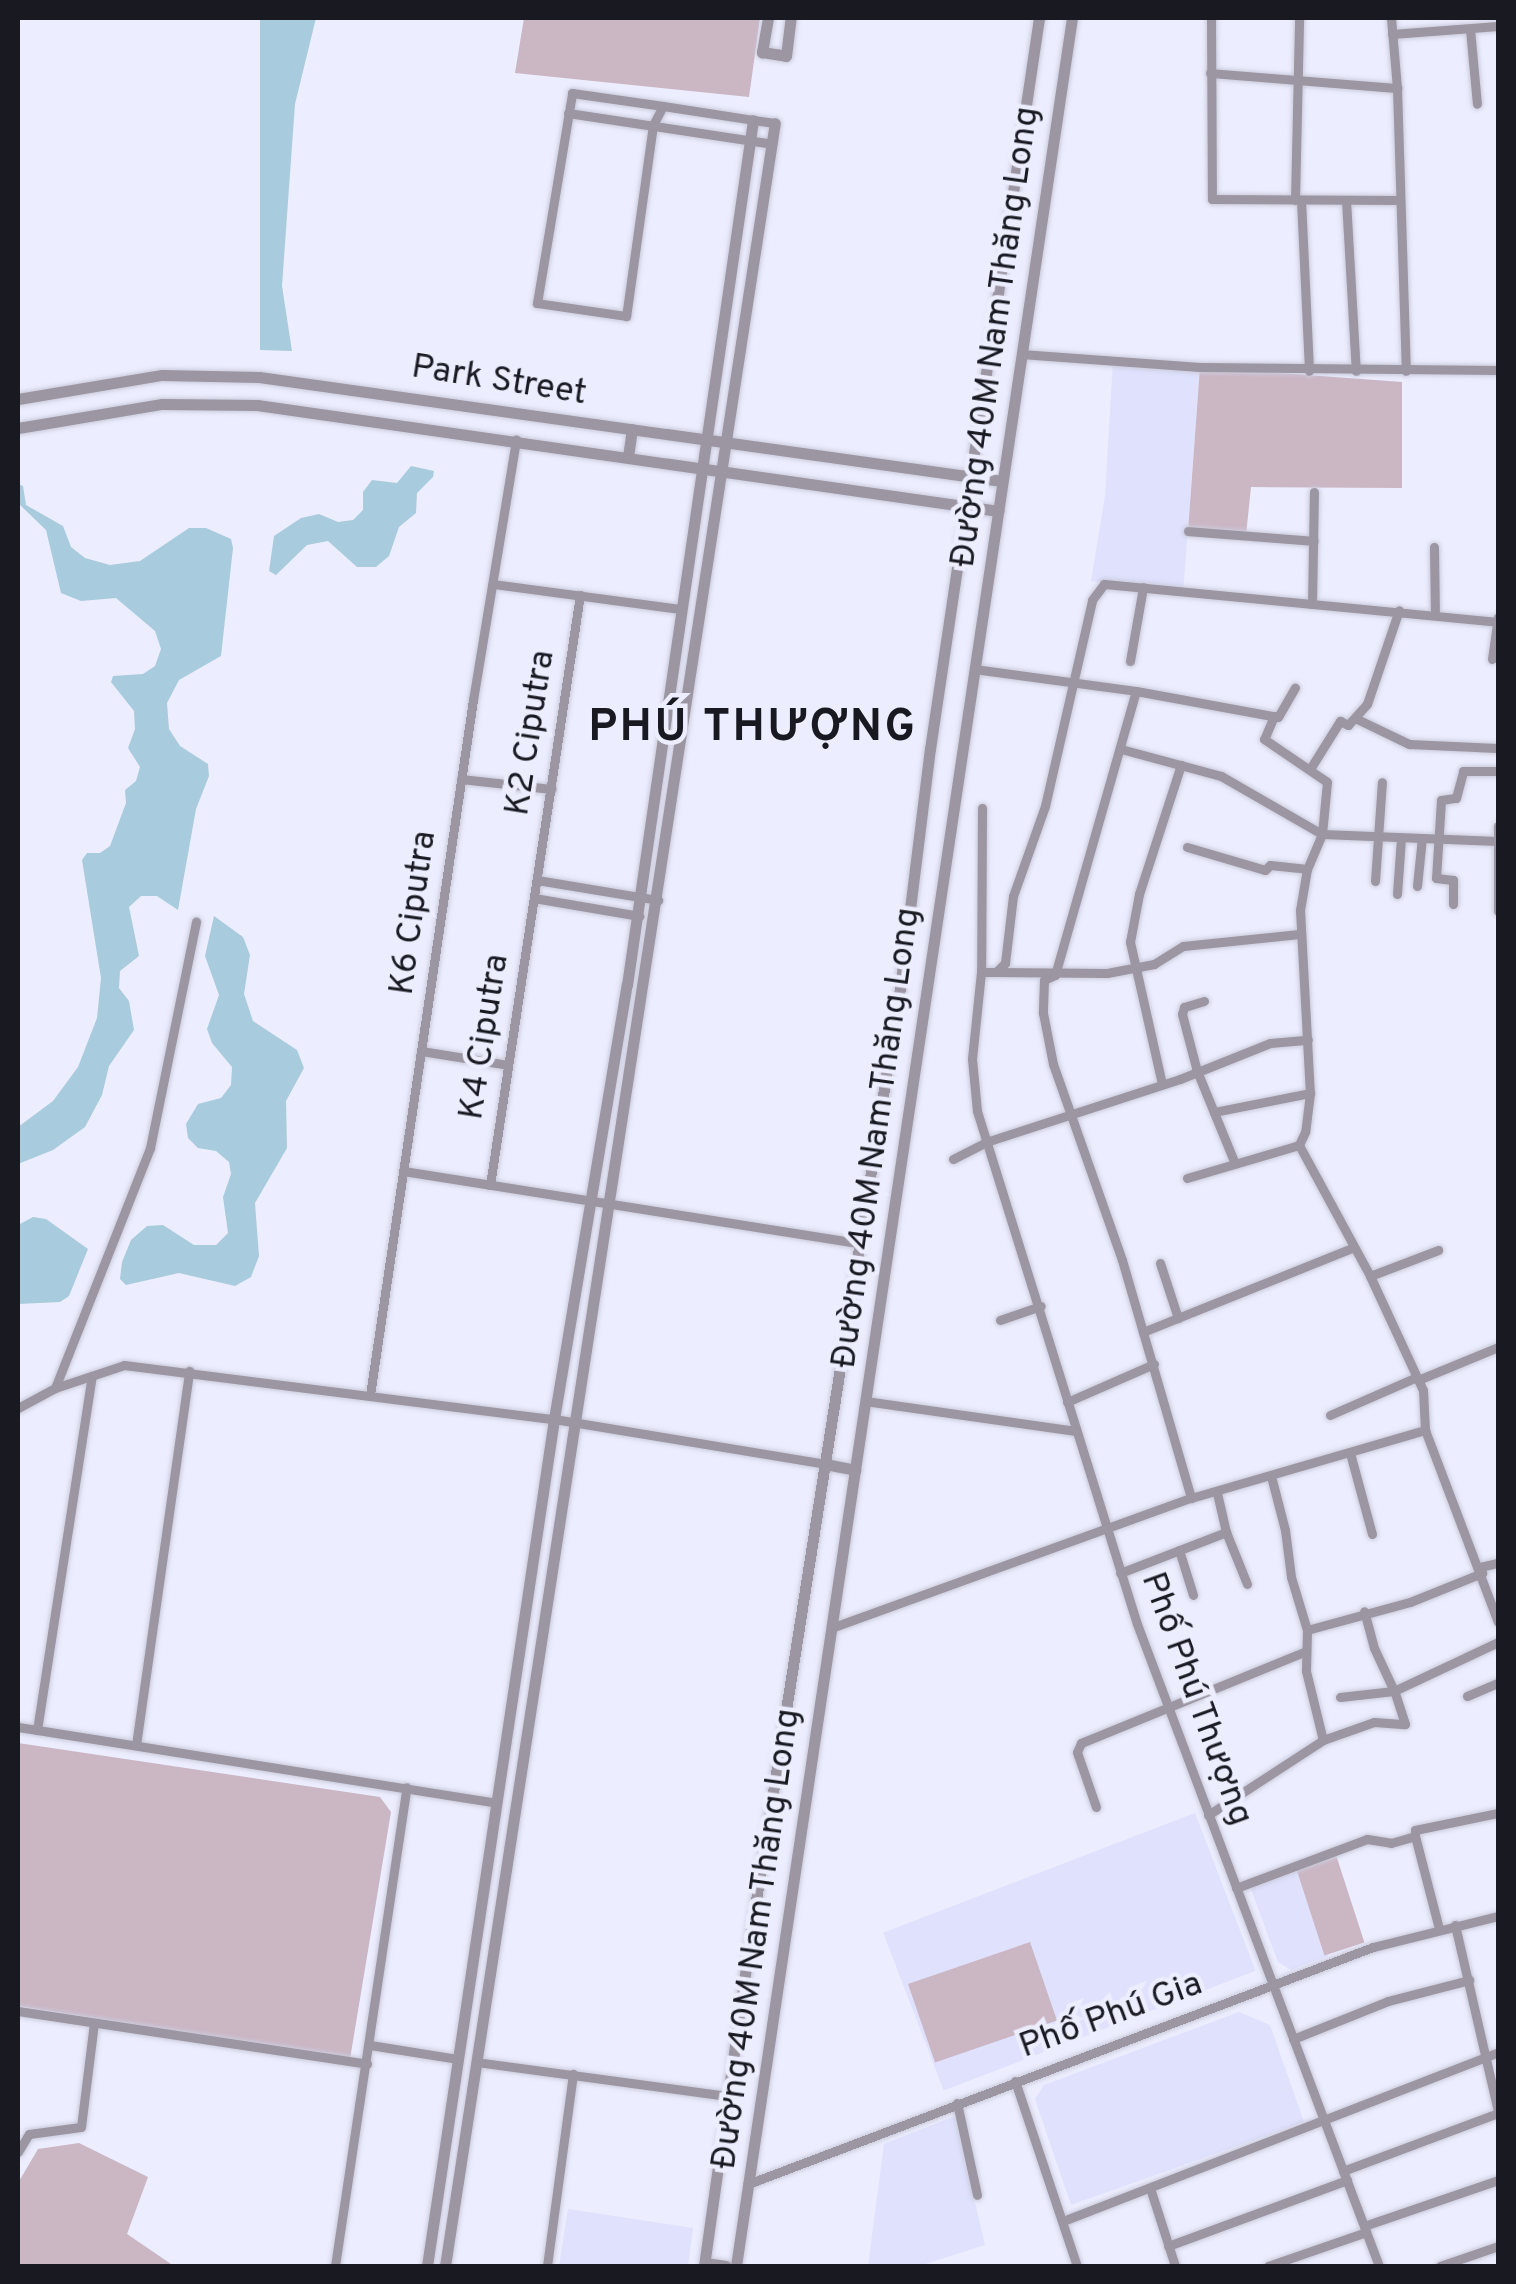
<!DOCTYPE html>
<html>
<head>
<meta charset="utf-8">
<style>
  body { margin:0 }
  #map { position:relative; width:1516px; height:2284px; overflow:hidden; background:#ecedfe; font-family:Overpass,sans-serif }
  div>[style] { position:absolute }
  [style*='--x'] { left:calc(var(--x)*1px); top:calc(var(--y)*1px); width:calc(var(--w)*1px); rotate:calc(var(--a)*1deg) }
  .built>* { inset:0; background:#dfe1fd; transform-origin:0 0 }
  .green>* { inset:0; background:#cbb6c4; transform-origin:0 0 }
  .water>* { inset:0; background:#a8ccdd }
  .roads { filter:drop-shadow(0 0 2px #cacbdb) drop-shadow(0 0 2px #cacbdb) }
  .minor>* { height:9px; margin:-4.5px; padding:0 4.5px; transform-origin:4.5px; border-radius:4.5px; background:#9c95a2 }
  .tertiary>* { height:11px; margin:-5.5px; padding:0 5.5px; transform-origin:5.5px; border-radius:5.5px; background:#9c95a2 }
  span { translate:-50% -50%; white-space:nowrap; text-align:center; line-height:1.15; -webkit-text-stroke:9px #ecedfe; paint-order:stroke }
  .street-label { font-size:35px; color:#191a21 }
  .district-label { font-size:45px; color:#191a21; font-weight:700; letter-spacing:2.5px }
  .frame { position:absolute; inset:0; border:20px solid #191a21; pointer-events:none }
</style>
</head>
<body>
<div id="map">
  <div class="built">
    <div style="clip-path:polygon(1113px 361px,1200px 367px,1183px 594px,1091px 581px,1105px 496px)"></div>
    <div style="left:1195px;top:1813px;width:169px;height:334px;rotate:69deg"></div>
    <div style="clip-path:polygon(1296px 1868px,1328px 1956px,1291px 1970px,1278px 1962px,1250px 1887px)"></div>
    <div style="clip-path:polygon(1239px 2012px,1270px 2025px,1304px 2122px,1071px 2205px,1035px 2099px,1044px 2085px)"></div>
    <div style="clip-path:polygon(955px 2116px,985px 2245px,919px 2266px,868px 2266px,884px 2144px)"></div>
    <div style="clip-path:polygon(568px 2209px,693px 2228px,688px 2266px,559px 2266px)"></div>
  </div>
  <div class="green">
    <div style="clip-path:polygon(524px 18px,760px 18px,749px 97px,515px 73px)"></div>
    <div style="clip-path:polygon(1200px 367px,1402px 382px,1402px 488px,1251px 487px,1246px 535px,1188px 531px)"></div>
    <div style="clip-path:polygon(18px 1743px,380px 1797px,391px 1812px,350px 2059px,18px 2006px)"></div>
    <div style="left:1336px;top:1855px;width:92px;height:42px;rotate:72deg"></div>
    <div style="left:1030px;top:1942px;width:83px;height:129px;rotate:71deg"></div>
    <div style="clip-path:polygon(79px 2143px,148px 2177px,127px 2234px,174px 2266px,18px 2266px,18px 2183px,38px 2149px)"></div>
  </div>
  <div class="water">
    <div style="clip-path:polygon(260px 18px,316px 18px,295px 104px,282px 286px,292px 351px,260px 350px)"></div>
    <div style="clip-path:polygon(411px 466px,434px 471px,433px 477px,417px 493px,416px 513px,399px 527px,389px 556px,376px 567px,357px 567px,328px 541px,307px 545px,276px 575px,269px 571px,274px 536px,301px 518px,319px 514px,338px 522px,353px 520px,363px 510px,363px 492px,372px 480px,397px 483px)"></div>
    <div style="clip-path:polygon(18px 484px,23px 486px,26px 505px,63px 526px,71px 547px,85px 558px,110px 565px,140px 561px,189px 528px,206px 528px,231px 539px,233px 548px,221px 656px,179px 680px,167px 703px,169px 729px,180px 746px,208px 764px,209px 776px,196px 809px,178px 910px,157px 896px,141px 896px,129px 907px,139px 956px,120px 971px,119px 988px,129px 1001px,134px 1030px,109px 1066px,102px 1095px,85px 1127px,53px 1150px,18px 1164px,18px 1127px,53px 1101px,78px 1067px,97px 1018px,101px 978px,82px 860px,87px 853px,100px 853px,110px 846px,126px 803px,125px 790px,136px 781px,140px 767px,128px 748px,135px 729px,134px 711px,111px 682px,113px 676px,143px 674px,155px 666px,161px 649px,155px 631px,116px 598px,81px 601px,61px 593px,46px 530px,18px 503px)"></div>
    <div style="clip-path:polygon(214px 916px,243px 937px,250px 955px,244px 994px,253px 1021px,297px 1050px,304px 1068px,286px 1101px,287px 1148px,255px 1203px,259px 1256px,251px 1277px,235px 1286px,179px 1273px,126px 1285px,120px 1279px,122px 1262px,131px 1240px,147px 1226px,163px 1225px,194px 1245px,216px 1245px,228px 1233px,223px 1197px,231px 1174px,229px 1162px,216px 1151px,198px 1148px,188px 1138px,186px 1124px,198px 1104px,221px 1098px,231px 1085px,232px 1067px,212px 1043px,207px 1029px,219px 995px,205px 956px)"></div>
    <div style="clip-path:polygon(33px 1217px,46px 1219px,88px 1249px,69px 1296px,60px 1302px,18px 1304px,18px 1225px)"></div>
  </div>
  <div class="roads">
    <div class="minor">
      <div style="--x:1211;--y:18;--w:181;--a:89.7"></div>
      <div style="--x:1212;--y:199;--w:187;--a:0.3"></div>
      <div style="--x:1391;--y:18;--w:70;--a:85.1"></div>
      <div style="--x:1397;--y:88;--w:283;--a:88.2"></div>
      <div style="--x:1470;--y:29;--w:75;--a:84.7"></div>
      <div style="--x:1392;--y:34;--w:106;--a:-4.3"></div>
      <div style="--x:1210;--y:73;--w:188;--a:4.6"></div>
      <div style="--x:663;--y:106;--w:21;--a:118"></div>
      <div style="--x:653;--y:125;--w:193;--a:98"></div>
      <div style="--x:626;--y:316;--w:90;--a:-171.7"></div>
      <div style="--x:537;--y:303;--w:213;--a:-80.5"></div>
      <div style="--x:572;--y:93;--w:92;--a:8.1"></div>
      <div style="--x:663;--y:106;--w:91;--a:8.8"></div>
      <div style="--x:753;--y:120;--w:22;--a:8"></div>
      <div style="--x:568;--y:113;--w:206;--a:8.6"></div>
      <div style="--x:1295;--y:200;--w:182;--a:-88.7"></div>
      <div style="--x:1301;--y:200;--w:171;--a:87.3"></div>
      <div style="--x:1346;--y:200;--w:171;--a:86.7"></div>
      <div style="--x:1021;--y:354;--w:179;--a:4.2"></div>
      <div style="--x:1200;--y:367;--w:298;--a:0.6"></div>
      <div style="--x:1188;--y:531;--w:126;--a:4.5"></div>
      <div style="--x:1434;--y:547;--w:68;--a:89.2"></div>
      <div style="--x:493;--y:584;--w:190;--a:7.6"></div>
      <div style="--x:1312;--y:604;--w:112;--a:-89"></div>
      <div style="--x:1492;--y:659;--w:42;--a:-81.9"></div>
      <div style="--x:1130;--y:661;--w:75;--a:-80"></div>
      <div style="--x:974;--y:669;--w:163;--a:7.7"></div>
      <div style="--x:1136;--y:691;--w:144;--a:10.4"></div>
      <div style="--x:1278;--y:717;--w:34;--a:-60"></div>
      <div style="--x:1274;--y:716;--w:25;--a:113"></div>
      <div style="--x:1264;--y:739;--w:76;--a:34.3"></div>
      <div style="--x:1327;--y:782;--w:52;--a:95.5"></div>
      <div style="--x:1322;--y:834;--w:38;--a:113"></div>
      <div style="--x:1307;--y:869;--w:42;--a:99.7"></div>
      <div style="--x:1300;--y:910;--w:183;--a:86.9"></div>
      <div style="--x:1310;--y:1093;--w:39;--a:97"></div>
      <div style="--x:1305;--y:1132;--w:14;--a:115"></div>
      <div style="--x:1299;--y:1145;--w:149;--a:61.5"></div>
      <div style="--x:1370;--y:1276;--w:126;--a:65.1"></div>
      <div style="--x:1423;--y:1390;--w:40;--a:87.1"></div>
      <div style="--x:1425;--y:1430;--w:205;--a:69.2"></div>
      <div style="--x:1357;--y:719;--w:58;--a:25.7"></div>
      <div style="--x:1409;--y:744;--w:89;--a:2.6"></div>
      <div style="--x:1121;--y:749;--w:104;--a:15.1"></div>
      <div style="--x:1221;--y:776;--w:116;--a:29.9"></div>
      <div style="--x:1322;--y:834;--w:176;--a:2.3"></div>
      <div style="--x:1310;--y:769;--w:57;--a:-58"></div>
      <div style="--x:1340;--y:721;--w:9;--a:27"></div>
      <div style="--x:1348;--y:725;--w:28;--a:-48"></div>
      <div style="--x:1367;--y:704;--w:99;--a:-71.2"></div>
      <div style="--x:461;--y:779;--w:91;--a:6.3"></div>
      <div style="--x:982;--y:808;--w:164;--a:90.3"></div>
      <div style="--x:981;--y:972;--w:87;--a:95.9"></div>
      <div style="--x:972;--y:1059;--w:52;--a:84.5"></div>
      <div style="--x:977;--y:1111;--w:537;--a:72.68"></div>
      <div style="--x:1137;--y:1624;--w:686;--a:69.35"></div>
      <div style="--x:1187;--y:847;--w:81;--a:16.4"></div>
      <div style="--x:1265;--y:870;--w:7;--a:-45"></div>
      <div style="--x:1270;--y:865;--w:37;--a:6"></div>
      <div style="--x:537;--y:880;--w:123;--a:9.4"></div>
      <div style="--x:1375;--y:881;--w:99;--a:-86"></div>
      <div style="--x:1417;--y:886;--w:48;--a:-84.1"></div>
      <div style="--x:1397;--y:894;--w:56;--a:-85.9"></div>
      <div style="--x:534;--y:898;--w:107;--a:9.7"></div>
      <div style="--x:1453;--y:904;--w:24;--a:-90"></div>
      <div style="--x:1453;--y:880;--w:17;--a:-173"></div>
      <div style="--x:1436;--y:878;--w:78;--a:-86.3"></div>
      <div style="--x:1441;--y:800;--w:15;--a:-8"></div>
      <div style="--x:1456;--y:798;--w:28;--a:-75"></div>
      <div style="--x:1463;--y:771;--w:35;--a:0"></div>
      <div style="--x:1498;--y:911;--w:85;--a:-90"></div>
      <div style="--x:981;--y:972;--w:15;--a:0"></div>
      <div style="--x:996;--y:972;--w:13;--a:-45"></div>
      <div style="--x:1005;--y:963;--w:67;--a:-83.2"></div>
      <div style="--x:1013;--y:896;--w:96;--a:-70.4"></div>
      <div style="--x:1045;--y:806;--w:211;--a:-77.1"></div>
      <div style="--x:1092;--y:600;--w:20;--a:-53"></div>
      <div style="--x:1104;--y:584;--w:396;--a:5.5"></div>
      <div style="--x:996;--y:972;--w:111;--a:0.5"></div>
      <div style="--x:1107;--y:973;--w:48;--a:-10.8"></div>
      <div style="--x:1154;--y:964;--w:34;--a:-32"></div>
      <div style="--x:1183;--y:946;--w:117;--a:-5.9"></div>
      <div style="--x:1055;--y:975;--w:12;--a:156"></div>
      <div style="--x:1044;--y:980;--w:33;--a:92"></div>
      <div style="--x:1043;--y:1013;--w:52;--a:78.9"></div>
      <div style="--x:1053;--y:1064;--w:208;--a:70.6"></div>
      <div style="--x:1122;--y:1260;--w:248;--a:73.8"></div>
      <div style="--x:1055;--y:975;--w:295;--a:-74.1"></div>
      <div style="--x:1204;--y:1001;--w:21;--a:163"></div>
      <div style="--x:1184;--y:1007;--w:7;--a:106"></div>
      <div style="--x:1182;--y:1014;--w:59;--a:75.3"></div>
      <div style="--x:1197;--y:1071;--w:97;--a:67.7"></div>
      <div style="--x:421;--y:1051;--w:88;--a:9.1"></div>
      <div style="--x:1162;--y:1084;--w:146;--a:-102.7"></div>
      <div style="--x:1130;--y:942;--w:49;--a:-79.4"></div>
      <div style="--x:1139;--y:894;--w:136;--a:-72"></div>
      <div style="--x:1214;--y:1112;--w:98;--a:-11.2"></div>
      <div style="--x:953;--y:1159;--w:37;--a:-27"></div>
      <div style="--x:986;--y:1142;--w:204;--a:-18"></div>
      <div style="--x:1180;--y:1079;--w:97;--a:-21.8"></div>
      <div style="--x:1270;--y:1043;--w:38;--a:-5"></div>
      <div style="--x:403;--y:1171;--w:462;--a:9"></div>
      <div style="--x:1187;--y:1178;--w:117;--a:-16.4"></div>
      <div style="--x:490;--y:1185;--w:597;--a:-81.33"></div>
      <div style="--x:1160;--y:1263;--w:58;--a:71.9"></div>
      <div style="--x:1370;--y:1276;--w:73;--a:-20.9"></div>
      <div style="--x:1000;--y:1320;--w:43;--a:-18.9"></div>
      <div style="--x:1143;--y:1332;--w:225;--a:-21.9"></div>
      <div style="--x:1418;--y:1380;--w:87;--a:-22.4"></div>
      <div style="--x:55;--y:1388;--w:258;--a:-68.4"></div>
      <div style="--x:150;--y:1148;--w:231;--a:-78.5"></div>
      <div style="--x:370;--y:1395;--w:703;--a:-81.57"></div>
      <div style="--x:473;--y:700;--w:264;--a:-80.6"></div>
      <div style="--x:865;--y:1401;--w:213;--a:8.1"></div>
      <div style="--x:1067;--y:1402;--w:95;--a:-23.6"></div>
      <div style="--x:18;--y:1408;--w:42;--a:-28.4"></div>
      <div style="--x:55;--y:1388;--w:73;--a:-18.4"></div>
      <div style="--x:124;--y:1365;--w:433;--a:7.2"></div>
      <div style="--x:554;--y:1419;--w:275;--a:9.4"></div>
      <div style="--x:1330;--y:1415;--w:95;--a:-23.6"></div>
      <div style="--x:1350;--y:1453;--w:84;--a:74.8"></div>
      <div style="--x:1271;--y:1476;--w:56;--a:75.5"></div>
      <div style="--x:1285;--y:1530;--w:47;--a:82.7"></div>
      <div style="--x:1291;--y:1577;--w:55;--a:73.2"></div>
      <div style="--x:1307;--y:1630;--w:41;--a:91.4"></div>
      <div style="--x:1306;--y:1671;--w:71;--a:76.2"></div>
      <div style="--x:1217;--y:1493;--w:40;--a:77"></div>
      <div style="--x:1226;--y:1532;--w:56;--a:68"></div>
      <div style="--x:1179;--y:1550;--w:47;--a:72.7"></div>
      <div style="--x:1480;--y:1567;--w:18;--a:-13"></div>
      <div style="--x:1120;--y:1573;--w:114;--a:-21.1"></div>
      <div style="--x:831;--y:1628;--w:383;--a:-19.9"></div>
      <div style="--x:1191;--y:1498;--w:244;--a:-16.2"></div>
      <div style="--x:1307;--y:1630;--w:107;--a:-15.2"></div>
      <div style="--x:1410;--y:1602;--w:78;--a:-21.9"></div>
      <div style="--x:1467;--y:1696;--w:34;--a:-23"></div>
      <div style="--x:1340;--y:1697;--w:54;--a:-6.3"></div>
      <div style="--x:1394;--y:1691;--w:47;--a:-114.9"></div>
      <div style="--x:1374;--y:1648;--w:38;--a:-105"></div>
      <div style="--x:18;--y:1727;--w:482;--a:9"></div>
      <div style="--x:37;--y:1730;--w:358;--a:-81.2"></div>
      <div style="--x:136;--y:1745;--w:378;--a:-81.9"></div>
      <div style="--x:1096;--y:1807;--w:58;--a:-109.1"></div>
      <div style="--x:1077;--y:1752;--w:10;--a:-66"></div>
      <div style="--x:1081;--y:1743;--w:243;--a:-22.2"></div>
      <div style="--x:1208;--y:1815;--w:137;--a:-33.1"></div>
      <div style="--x:1323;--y:1740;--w:54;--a:-19.4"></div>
      <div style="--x:1374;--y:1722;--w:31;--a:4"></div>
      <div style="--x:1405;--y:1724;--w:35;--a:-108"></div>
      <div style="--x:1394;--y:1691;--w:115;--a:-25.2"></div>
      <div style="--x:1415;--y:1836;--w:96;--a:75.5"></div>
      <div style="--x:1236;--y:1888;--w:140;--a:-20.5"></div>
      <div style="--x:1367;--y:1839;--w:24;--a:9"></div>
      <div style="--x:1391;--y:1843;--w:25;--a:-16"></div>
      <div style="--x:1415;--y:1836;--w:6;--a:-90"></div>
      <div style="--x:1415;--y:1830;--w:85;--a:-11.6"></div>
      <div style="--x:1455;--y:1925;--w:191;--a:77"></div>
      <div style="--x:18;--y:2011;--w:353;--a:8.6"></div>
      <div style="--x:1293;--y:2039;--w:102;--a:-21.8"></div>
      <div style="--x:1388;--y:2001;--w:84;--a:-14.5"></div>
      <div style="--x:370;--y:2045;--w:88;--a:9.1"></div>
      <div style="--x:476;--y:2062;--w:253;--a:7.7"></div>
      <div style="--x:1015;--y:2081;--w:195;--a:71.5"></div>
      <div style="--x:957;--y:2103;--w:94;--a:77.7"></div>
      <div style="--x:18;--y:2152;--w:21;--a:-59"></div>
      <div style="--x:29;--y:2134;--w:52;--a:-7.7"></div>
      <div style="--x:81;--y:2127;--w:105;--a:-82.9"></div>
      <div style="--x:1343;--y:2171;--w:165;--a:-20.5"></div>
      <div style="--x:748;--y:2184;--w:668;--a:-20.77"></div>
      <div style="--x:1373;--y:1947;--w:129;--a:-13.9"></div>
      <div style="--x:1150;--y:2188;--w:82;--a:72.2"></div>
      <div style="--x:1063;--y:2221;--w:467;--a:-21.2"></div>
      <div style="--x:1364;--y:2226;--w:142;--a:-18.9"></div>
      <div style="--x:1168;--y:2246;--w:191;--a:-20.2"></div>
      <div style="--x:335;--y:2266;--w:484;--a:-81.5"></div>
      <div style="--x:547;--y:2266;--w:194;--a:-82.3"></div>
      <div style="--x:1268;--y:2266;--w:104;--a:-19.1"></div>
      <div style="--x:1440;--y:2266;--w:61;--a:-19"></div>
    </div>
    <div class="tertiary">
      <div style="--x:768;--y:18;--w:35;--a:100"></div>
      <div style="--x:762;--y:52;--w:24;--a:9"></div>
      <div style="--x:786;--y:56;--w:38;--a:-83"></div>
      <div style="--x:18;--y:399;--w:146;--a:-9.5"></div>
      <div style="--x:162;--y:375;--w:97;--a:1.2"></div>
      <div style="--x:259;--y:377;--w:750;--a:7.97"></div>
      <div style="--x:18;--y:428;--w:146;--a:-9.5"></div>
      <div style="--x:162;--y:404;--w:95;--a:0.6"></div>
      <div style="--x:257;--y:405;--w:749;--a:8.14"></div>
      <div style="--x:628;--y:457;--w:28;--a:-82"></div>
      <div style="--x:825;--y:1464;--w:31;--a:11"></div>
      <div style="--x:705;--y:2263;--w:21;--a:8"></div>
      <div style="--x:427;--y:2266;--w:856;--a:-81.47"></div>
      <div style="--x:554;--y:1419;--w:440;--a:-80.5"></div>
      <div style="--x:627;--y:985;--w:874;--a:-81.71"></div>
      <div style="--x:445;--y:2266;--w:2168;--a:-81.25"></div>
      <div style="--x:704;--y:2266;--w:350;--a:-82"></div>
      <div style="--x:753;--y:1919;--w:950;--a:-81.03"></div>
      <div style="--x:901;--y:981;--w:234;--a:-82.9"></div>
      <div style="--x:930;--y:749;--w:739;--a:-81.52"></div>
      <div style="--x:736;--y:2266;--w:2273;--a:-81.5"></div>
    </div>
  </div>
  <div class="street-label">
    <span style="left:996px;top:337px;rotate:-82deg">Đường 40M Nam Thăng Long</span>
    <span style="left:499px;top:381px;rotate:9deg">Park Street</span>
    <span style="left:531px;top:733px;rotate:-81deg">K2 Ciputra</span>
    <span style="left:414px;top:913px;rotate:-82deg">K6 Ciputra</span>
    <span style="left:485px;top:1037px;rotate:-81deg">K4 Ciputra</span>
    <span style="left:877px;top:1138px;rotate:-82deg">Đường 40M Nam Thăng Long</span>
    <span style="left:1196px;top:1699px;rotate:70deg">Phố Phú Thượng</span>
    <span style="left:757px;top:1939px;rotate:-82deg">Đường 40M Nam Thăng Long</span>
    <span style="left:1111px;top:2016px;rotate:-20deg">Phố Phú Gia</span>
  </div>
  <div class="district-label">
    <span style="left:753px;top:729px">PHÚ THƯỢNG</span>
  </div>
  <div class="frame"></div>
</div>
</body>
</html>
